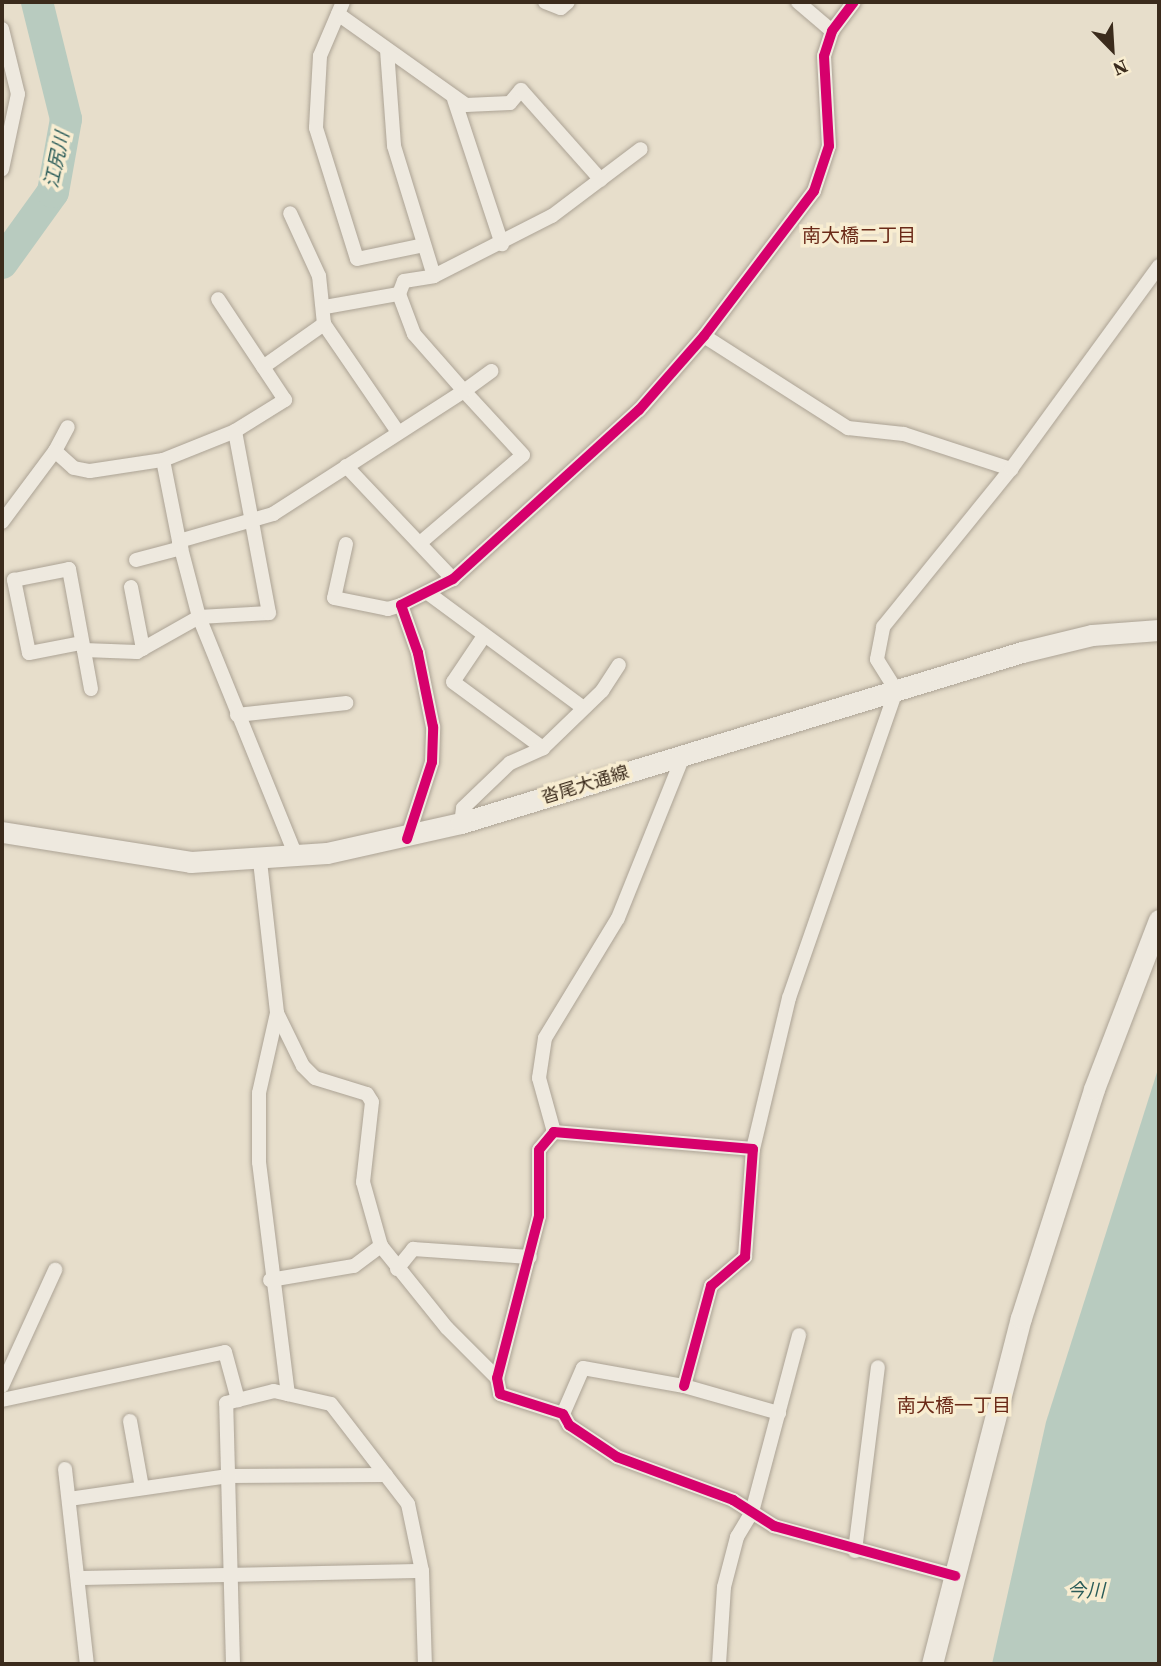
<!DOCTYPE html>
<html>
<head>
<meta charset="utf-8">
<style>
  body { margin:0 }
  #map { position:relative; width:1161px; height:1666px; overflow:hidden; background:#e7decb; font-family:"Source Serif 4","Noto Sans JP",serif }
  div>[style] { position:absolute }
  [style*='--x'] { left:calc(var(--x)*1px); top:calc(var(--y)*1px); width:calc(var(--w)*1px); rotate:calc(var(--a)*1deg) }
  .water>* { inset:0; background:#b8cbbf }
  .river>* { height:32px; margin:-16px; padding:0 16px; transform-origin:16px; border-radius:16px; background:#b8cbbf }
  .roads { filter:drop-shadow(0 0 2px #aca395) drop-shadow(0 0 2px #aca395) }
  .street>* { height:14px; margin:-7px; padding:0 7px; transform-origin:7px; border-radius:7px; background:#eee9df }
  .secondary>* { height:21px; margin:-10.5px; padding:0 10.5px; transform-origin:10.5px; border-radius:10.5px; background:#eee9df }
  .cycleway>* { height:10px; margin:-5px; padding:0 5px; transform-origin:5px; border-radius:5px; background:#d6006c }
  span { translate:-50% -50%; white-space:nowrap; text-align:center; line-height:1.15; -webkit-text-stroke:7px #f8edd1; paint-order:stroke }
  .street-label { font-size:18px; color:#3b2b1c }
  .water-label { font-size:19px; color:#2a5c59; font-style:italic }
  .neighbourhood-label { font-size:19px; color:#6b2a18 }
  .frame { position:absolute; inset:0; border:4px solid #3b2b1c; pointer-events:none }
  .north { position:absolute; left:1077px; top:14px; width:70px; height:70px; -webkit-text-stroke:5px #f8edd1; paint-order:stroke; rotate:156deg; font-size:19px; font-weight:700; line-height:28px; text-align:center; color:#3b2b1c }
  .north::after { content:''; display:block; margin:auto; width:24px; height:32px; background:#3b2b1c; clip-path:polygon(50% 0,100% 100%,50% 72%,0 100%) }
</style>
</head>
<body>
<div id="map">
  <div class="water">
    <div style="clip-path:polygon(1159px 1066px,1159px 1664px,992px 1664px,1046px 1422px)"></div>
  </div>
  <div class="river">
    <div style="--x:2;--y:263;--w:87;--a:-54.3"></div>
    <div style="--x:53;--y:192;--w:74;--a:-79.9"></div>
    <div style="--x:66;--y:119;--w:121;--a:-103.9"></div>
  </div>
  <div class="roads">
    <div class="street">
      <div style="--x:343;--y:2;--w:59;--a:113.1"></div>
      <div style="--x:320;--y:56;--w:72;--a:93.2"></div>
      <div style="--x:316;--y:128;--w:137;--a:72.6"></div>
      <div style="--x:357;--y:259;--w:68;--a:-11.8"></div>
      <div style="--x:545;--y:2;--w:17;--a:21"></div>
      <div style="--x:561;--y:8;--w:9;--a:-41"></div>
      <div style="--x:798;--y:2;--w:45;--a:40.5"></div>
      <div style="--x:338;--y:14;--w:157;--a:35.4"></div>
      <div style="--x:466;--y:105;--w:44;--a:-2.6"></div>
      <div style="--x:510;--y:103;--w:17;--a:-50"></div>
      <div style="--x:521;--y:90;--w:120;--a:48.4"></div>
      <div style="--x:2;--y:29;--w:67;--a:76.2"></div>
      <div style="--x:18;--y:94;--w:77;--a:102"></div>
      <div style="--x:387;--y:50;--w:96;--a:85.8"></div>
      <div style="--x:394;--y:146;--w:136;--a:72.9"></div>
      <div style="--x:434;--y:276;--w:132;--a:-27"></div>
      <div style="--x:552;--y:216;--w:111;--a:-37"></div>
      <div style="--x:454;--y:99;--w:153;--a:71.7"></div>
      <div style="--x:325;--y:307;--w:75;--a:-10"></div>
      <div style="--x:324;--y:324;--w:131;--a:55.6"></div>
      <div style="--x:704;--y:336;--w:171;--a:32.6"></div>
      <div style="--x:848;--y:428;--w:56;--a:6.1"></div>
      <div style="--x:904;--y:434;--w:113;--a:18.1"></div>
      <div style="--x:263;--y:367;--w:75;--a:-35.2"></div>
      <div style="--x:324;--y:324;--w:48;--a:-95.9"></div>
      <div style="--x:319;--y:276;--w:69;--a:-114.7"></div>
      <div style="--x:55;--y:451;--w:27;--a:-62"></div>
      <div style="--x:163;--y:460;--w:83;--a:78.8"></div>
      <div style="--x:346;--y:466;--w:156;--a:46.6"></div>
      <div style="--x:2;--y:522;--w:89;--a:-53.3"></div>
      <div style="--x:55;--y:451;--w:25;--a:42"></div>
      <div style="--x:74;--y:468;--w:16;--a:11"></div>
      <div style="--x:90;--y:471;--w:74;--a:-8.6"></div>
      <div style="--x:163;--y:460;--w:78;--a:-21.9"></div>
      <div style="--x:235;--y:431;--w:59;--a:-31.8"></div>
      <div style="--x:285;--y:400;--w:121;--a:-123.6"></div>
      <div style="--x:420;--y:543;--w:135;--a:-40.5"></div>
      <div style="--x:523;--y:455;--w:87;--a:-132.7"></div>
      <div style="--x:464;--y:391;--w:34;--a:-36"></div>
      <div style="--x:346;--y:544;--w:55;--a:102.5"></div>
      <div style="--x:334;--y:598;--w:55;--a:11.5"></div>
      <div style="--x:388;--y:609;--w:14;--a:-17"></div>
      <div style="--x:136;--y:560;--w:47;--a:-14.9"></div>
      <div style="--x:131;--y:587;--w:63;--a:79"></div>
      <div style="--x:428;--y:593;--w:192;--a:36.5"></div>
      <div style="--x:484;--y:636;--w:55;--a:124"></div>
      <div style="--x:453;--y:682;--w:112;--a:36.3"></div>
      <div style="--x:81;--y:643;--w:53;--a:169.1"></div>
      <div style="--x:29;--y:653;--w:75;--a:-101.6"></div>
      <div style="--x:14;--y:580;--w:56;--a:-11.3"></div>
      <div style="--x:69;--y:569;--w:122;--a:79.6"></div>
      <div style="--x:84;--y:650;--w:53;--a:2.2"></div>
      <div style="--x:137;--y:652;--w:71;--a:-29.4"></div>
      <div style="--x:199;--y:617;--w:70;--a:-3.3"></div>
      <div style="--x:269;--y:613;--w:185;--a:-100.6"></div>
      <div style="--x:237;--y:715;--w:110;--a:-6.3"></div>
      <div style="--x:461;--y:823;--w:15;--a:-82"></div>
      <div style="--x:463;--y:808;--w:65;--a:-43.8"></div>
      <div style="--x:510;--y:763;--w:36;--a:-24"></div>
      <div style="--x:543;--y:748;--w:82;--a:-44"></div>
      <div style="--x:602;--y:691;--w:31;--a:-57"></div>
      <div style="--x:407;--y:839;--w:81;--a:-72"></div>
      <div style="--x:432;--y:762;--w:35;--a:-88"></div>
      <div style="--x:433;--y:727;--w:76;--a:-101.5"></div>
      <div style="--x:418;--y:653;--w:51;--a:-109.5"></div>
      <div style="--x:401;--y:605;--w:58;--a:-26.6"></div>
      <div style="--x:453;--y:579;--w:251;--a:-42.3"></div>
      <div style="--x:639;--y:410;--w:98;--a:-48.7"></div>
      <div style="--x:704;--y:336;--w:182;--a:-52.8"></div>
      <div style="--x:814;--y:191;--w:47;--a:-71.6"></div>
      <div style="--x:829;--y:146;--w:90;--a:-93.2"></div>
      <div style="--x:824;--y:56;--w:26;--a:-72"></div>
      <div style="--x:832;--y:31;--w:36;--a:-53"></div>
      <div style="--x:296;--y:856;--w:258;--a:-112.1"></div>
      <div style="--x:199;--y:617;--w:79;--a:-104.7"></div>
      <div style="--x:179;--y:541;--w:98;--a:-16"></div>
      <div style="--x:273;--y:514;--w:227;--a:-32.8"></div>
      <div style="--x:464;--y:391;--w:76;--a:-131.3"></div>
      <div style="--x:414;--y:334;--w:43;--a:-110.6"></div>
      <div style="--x:399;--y:294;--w:14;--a:-69"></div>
      <div style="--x:404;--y:281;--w:30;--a:-9"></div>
      <div style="--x:260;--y:861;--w:153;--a:83.6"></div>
      <div style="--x:277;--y:1013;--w:59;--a:63.9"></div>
      <div style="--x:303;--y:1066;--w:17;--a:45"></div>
      <div style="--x:315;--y:1078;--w:54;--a:17.1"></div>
      <div style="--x:367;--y:1094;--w:9;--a:58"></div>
      <div style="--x:372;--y:1102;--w:81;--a:96.4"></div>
      <div style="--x:363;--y:1182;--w:66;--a:74.3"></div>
      <div style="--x:381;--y:1246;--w:105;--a:51.2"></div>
      <div style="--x:447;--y:1328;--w:71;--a:45"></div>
      <div style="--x:277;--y:1013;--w:82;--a:102.7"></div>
      <div style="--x:259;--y:1093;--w:69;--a:90"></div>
      <div style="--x:259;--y:1162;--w:234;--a:82.9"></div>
      <div style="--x:554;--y:1132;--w:56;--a:-105.5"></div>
      <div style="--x:539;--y:1078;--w:40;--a:-81.5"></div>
      <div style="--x:545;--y:1038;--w:140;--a:-58.7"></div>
      <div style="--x:618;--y:918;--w:177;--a:-68.1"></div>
      <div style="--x:753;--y:1149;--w:155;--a:-76.6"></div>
      <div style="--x:789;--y:998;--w:326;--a:-70.8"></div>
      <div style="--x:896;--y:690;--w:36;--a:-122"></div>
      <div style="--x:877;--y:659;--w:33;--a:-79"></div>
      <div style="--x:883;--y:627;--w:203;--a:-51"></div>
      <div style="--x:1011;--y:469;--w:251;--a:-53.9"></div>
      <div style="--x:397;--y:1269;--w:26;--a:-51"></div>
      <div style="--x:413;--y:1249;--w:117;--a:3.9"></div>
      <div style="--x:270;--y:1280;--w:85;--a:-9.5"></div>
      <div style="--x:354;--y:1266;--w:34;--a:-37"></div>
      <div style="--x:2;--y:1386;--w:128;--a:-65.4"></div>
      <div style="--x:684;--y:1386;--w:104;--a:-74.9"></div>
      <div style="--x:711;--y:1286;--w:45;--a:-40.5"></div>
      <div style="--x:745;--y:1257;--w:108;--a:-85.8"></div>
      <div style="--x:753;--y:1149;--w:200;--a:-175.1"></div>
      <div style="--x:554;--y:1132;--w:23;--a:130"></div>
      <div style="--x:539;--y:1150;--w:66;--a:90"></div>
      <div style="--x:539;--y:1216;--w:167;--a:104.5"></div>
      <div style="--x:497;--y:1378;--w:16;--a:79"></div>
      <div style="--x:500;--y:1394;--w:66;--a:17.6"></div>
      <div style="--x:563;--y:1414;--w:13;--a:61"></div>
      <div style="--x:569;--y:1425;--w:58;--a:33.7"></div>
      <div style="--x:617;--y:1457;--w:124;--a:20.3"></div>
      <div style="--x:733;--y:1500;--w:49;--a:32.4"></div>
      <div style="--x:774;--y:1526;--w:188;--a:15.4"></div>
      <div style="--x:2;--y:1400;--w:228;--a:-12.1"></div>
      <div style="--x:225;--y:1352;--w:50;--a:74.8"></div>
      <div style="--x:563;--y:1414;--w:50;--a:-66.5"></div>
      <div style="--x:583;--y:1368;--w:103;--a:10.1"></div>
      <div style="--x:684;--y:1386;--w:99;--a:15.9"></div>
      <div style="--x:130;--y:1421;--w:68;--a:79.8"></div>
      <div style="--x:65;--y:1469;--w:196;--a:83.6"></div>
      <div style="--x:69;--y:1499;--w:161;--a:-8.2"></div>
      <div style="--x:228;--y:1476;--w:158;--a:-0.4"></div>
      <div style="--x:855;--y:1551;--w:185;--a:-82.9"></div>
      <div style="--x:78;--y:1578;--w:344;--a:-1.2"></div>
      <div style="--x:233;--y:1664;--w:261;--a:-91.5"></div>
      <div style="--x:226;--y:1403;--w:49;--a:-14"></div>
      <div style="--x:274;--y:1391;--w:58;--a:12.8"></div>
      <div style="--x:331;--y:1404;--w:126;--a:52.4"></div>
      <div style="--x:408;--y:1504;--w:68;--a:78.2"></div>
      <div style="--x:422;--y:1571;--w:93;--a:88.2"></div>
      <div style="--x:719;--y:1664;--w:77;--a:-86.3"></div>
      <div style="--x:724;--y:1587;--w:52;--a:-75.4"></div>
      <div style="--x:737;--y:1537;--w:29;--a:-59"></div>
      <div style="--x:752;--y:1512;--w:183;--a:-75.1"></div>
    </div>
    <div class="secondary">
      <div style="--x:2;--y:832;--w:191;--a:9"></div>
      <div style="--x:191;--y:862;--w:136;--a:-3.8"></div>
      <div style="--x:327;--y:853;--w:137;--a:-12.6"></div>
      <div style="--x:461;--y:823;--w:586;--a:-16.95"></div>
      <div style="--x:1022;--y:652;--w:72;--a:-13.7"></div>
      <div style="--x:1092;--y:635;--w:67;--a:-4.3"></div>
      <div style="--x:932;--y:1664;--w:357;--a:-75.6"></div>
      <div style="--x:1021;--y:1318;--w:240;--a:-72.3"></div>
      <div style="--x:1094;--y:1089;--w:181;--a:-69"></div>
    </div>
  </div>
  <div class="cycleway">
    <div style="--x:407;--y:839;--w:81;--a:-72"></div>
    <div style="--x:432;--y:762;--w:35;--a:-88"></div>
    <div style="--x:433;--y:727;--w:76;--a:-101.5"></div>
    <div style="--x:418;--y:653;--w:51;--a:-109.5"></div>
    <div style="--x:401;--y:605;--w:58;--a:-26.6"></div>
    <div style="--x:453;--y:579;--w:251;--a:-42.3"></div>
    <div style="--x:639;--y:410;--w:98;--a:-48.7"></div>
    <div style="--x:704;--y:336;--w:182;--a:-52.8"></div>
    <div style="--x:814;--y:191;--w:47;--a:-71.6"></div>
    <div style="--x:829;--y:146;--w:90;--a:-93.2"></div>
    <div style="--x:824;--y:56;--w:26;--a:-72"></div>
    <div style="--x:832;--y:31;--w:36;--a:-53"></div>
    <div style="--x:684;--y:1386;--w:104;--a:-74.9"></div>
    <div style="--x:711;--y:1286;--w:45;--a:-40.5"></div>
    <div style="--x:745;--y:1257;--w:108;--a:-85.8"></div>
    <div style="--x:753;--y:1149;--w:200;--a:-175.1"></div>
    <div style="--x:554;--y:1132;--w:23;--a:130"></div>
    <div style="--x:539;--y:1150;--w:66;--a:90"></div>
    <div style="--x:539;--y:1216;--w:167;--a:104.5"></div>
    <div style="--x:497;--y:1378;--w:16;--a:79"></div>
    <div style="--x:500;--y:1394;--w:66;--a:17.6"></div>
    <div style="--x:563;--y:1414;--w:13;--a:61"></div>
    <div style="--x:569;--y:1425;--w:58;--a:33.7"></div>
    <div style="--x:617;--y:1457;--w:124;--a:20.3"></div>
    <div style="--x:733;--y:1500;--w:49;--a:32.4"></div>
    <div style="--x:774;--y:1526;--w:188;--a:15.4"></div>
  </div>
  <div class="street-label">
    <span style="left:585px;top:785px;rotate:-17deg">沓尾大通線</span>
  </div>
  <div class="water-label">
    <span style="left:57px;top:160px;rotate:-78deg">江尻川</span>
    <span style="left:1086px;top:1591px">今川</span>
  </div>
  <div class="neighbourhood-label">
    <span style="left:859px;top:236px">南大橋二丁目</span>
    <span style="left:954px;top:1406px">南大橋一丁目</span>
  </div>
  <div class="frame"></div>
  <div class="north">N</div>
</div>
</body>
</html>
